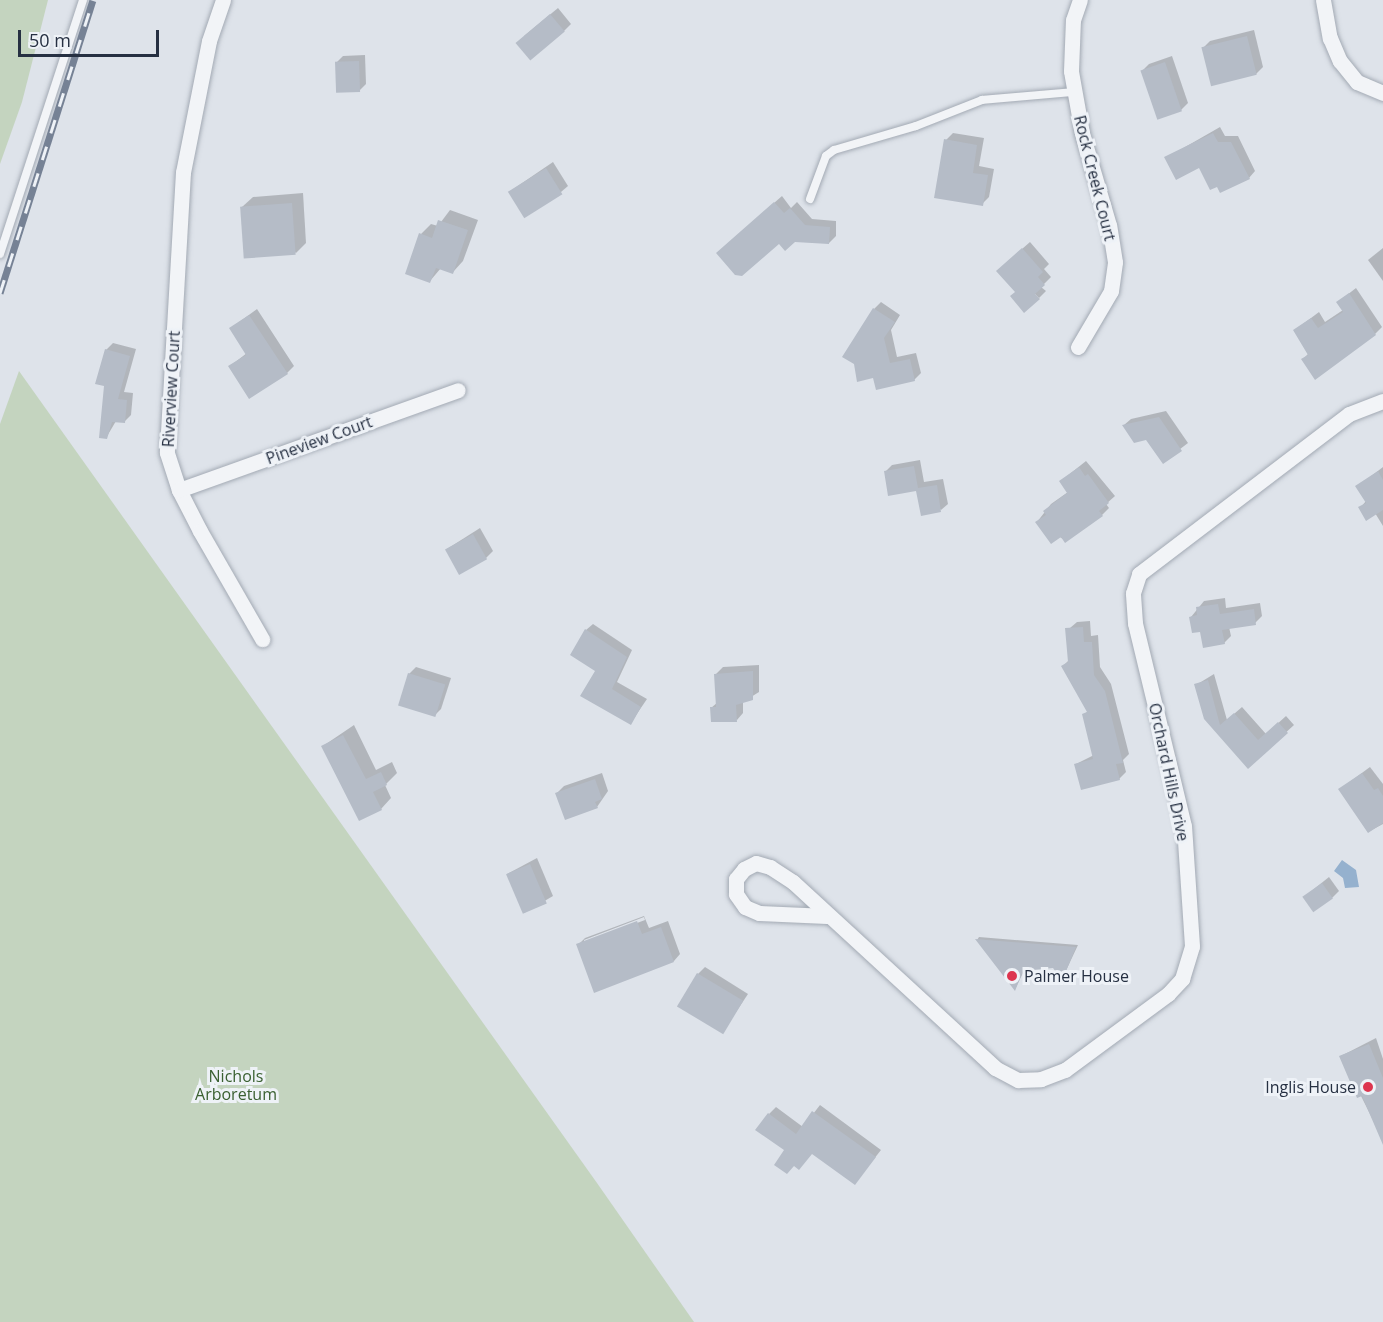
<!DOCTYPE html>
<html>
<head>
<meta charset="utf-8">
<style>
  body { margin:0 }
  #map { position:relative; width:1383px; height:1322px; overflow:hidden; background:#dee3ea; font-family:"Open Sans",sans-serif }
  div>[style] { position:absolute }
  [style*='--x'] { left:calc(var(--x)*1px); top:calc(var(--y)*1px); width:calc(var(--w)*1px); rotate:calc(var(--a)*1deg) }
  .green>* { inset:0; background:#c4d4bf }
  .water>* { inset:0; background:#95b1ce }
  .shadow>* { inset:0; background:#0003 }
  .building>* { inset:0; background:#b5bcc7; transform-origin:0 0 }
  .roads { filter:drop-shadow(0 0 2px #a3aab4) drop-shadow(0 0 2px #a3aab4) }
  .lane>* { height:8px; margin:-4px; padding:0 4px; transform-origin:4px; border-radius:4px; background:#f2f4f7 }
  .street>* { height:15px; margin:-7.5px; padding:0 7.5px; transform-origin:7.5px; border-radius:7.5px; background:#f2f4f7 }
  .rail>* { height:7px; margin-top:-3.5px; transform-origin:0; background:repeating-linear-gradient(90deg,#eef2f7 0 14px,#768295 0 28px); box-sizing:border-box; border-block:2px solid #768295 }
  .dots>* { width:16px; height:16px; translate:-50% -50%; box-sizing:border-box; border:3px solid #eef2f7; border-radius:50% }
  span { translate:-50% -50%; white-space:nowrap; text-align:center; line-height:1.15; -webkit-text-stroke:6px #eef2f7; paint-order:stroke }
  .street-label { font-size:16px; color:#263042 }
  .poi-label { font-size:16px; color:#263042 }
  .left { translate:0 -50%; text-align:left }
  .right { translate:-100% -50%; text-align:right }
  .park-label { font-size:16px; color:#3a6031 }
  .scale { position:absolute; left:18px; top:30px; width:141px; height:27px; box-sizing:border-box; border:3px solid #263042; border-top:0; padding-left:8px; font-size:18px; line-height:21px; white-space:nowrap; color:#263042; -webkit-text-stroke:4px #eef2f7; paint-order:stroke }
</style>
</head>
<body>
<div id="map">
  <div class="green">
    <div style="clip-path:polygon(0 0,48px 0,22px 102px,0 164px)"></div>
    <div style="clip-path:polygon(19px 371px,597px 1183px,694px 1322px,0 1322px,0 424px)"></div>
  </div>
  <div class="water">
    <div style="clip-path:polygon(1342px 860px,1356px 870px,1359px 887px,1345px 888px,1343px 878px,1334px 871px)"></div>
  </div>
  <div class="shadow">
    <div style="clip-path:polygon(558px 8px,571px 24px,564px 31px,524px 36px)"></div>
    <div style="clip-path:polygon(1254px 30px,1263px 67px,1256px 74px,1203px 48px,1210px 41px)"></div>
    <div style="clip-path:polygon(365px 55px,366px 84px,359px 91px,336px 63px,343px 56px)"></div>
    <div style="clip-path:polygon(1172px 56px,1188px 103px,1181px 110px,1142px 71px,1149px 64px)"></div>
    <div style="clip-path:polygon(1220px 127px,1225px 136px,1238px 136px,1255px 171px,1249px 178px,1217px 185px,1200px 166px,1166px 158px)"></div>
    <div style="clip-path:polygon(953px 133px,984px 138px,979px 166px,994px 169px,989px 197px,982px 204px,946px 140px)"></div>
    <div style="clip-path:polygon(553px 162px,568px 186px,561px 192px,509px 192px)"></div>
    <div style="clip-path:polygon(303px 193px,306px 243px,296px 253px,242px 207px,253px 197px)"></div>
    <div style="clip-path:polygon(782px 196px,791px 208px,797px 202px,812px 219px,836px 221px,836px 236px,829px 243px,794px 240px,725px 246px)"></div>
    <div style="clip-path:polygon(450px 210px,478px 220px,463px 261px,453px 272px,441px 268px,430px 281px,421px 234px,431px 224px,438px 226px)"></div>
    <div style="clip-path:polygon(1030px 242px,1049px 264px,1044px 269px,1051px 277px,1041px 287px,1046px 291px,1039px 298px,1005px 264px)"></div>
    <div style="clip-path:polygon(1383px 248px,1383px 281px,1368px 260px)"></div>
    <div style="clip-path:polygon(1356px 288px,1382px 327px,1375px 334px,1303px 359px,1309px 353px,1295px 330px,1319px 312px,1325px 322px,1343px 310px,1338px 302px)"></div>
    <div style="clip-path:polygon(881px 302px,900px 315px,891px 330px,897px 357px,916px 353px,921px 373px,914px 380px,874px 377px,874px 309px)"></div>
    <div style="clip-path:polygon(257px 309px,294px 366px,287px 373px,230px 366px,247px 353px,231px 328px)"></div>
    <div style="clip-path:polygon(113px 343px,136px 349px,124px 392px,133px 393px,131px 415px,124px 422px,116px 421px,106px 438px,106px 350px)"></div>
    <div style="clip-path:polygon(1166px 411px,1188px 443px,1163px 462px,1147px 438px,1124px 425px,1131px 419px)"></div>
    <div style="clip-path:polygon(920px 460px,924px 482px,943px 479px,948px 504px,941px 510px,917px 489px,885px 472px,892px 465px)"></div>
    <div style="clip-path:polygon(1086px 461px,1115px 496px,1106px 504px,1109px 508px,1102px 515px,1066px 541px,1037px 522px,1051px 504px,1068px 492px,1061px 481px)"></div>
    <div style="clip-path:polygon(1383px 467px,1383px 526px,1375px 513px,1360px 508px,1366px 501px,1357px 487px)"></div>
    <div style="clip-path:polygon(480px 528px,493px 551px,486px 558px,447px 549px)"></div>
    <div style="clip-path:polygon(1225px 598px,1226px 608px,1260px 603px,1262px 616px,1255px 623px,1229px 627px,1231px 636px,1224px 643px,1201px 631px,1191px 617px,1204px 601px)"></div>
    <div style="clip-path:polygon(1090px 621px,1091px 636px,1098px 635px,1100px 667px,1111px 684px,1129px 754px,1123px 760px,1126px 772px,1119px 779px,1076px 764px,1094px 755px,1084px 715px,1088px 711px,1063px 666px,1069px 660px,1070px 628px,1077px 622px)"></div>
    <div style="clip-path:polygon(593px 624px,632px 650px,617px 682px,647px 699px,630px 724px,597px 671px,586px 630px)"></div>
    <div style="clip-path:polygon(759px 665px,759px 692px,743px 702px,743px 713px,737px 720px,711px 708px,718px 702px,716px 674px,723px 667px)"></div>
    <div style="clip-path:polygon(416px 667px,451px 678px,441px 709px,435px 715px,409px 674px)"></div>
    <div style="clip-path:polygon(1214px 674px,1227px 720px,1242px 707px,1266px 734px,1286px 716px,1294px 725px,1248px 767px,1205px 719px,1196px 685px)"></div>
    <div style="clip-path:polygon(354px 725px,376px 770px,392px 762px,397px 773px,385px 785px,391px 798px,381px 809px,323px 746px)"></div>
    <div style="clip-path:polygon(1370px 767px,1383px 784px,1383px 824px,1368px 832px,1340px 789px)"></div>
    <div style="clip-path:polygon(602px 773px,608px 791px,597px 807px,557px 793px,564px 786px)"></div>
    <div style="clip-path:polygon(537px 858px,553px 896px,524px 913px,507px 874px)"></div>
    <div style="clip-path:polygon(1329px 877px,1339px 891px,1332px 898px,1304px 897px)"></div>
    <div style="clip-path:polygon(evenodd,644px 916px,649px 928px,668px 921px,680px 954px,674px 961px,578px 945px,585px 938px,644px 916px,644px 917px,645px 920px,584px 943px,584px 940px,644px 917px)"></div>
    <div style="clip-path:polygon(979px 937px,1078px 945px,1062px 979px,1054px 966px,1025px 969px,1015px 989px,977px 940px)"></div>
    <div style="clip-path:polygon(705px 967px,748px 994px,722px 1033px,698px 974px)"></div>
    <div style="clip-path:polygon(1376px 1038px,1383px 1059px,1383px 1128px,1378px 1130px,1341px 1056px)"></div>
    <div style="clip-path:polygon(820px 1105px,881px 1150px,855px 1183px,813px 1152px,799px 1168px,769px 1114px,776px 1107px,803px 1127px)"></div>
  </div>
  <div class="building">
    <div style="left:550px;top:14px;width:23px;height:45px;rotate:50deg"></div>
    <div style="left:1247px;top:36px;width:40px;height:47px;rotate:76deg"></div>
    <div style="left:359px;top:61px;width:31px;height:24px;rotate:88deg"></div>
    <div style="left:1165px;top:62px;width:52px;height:26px;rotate:71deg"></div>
    <div style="clip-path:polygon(1213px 133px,1218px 142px,1231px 142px,1250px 179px,1220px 193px,1217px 187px,1210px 190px,1199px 168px,1176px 180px,1164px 157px)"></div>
    <div style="clip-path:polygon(944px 139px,977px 145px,973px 173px,988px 175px,983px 206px,934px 198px)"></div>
    <div style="left:546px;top:168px;width:31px;height:45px;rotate:58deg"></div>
    <div style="clip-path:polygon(774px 202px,784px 213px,790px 208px,805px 225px,830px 227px,829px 244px,795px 242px,785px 251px,779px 244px,742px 276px,735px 275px,716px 253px)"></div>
    <div style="left:292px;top:203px;width:52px;height:52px;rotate:86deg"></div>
    <div style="clip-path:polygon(438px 220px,468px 230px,453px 274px,436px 268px,430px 283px,405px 274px,419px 233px,432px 238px)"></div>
    <div style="clip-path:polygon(1022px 248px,1043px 272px,1038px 277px,1045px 285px,1035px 294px,1040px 299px,1024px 313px,1010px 296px,1015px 292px,996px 271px)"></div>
    <div style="clip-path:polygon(1349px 293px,1376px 335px,1315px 380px,1301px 359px,1308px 355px,1293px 330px,1311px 318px,1318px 328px,1343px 312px,1336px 302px)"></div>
    <div style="clip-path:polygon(873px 308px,895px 322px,884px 338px,890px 363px,910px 359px,915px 381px,876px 390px,873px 378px,857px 382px,854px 364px,842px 357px)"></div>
    <div style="clip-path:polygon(249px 315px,288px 374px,249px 399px,228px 366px,246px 355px,229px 328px)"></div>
    <div style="clip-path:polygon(105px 349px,130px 356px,118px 399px,127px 400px,125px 423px,112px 422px,107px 439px,99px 438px,104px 386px,95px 384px)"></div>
    <div style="clip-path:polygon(1159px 417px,1182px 451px,1163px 464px,1146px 440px,1134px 443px,1122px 425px)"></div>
    <div style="clip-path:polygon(914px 466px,918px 488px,937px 485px,941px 512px,921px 516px,916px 491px,888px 496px,884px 471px)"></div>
    <div style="clip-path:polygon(1079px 467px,1085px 476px,1088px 474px,1109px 503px,1099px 511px,1103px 516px,1065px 543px,1061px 537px,1051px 544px,1035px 522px,1046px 515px,1043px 511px,1067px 493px,1059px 481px)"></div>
    <div style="clip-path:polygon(1378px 471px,1383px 480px,1383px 510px,1366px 521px,1358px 507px,1366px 503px,1355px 486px)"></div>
    <div style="left:473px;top:534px;width:29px;height:32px;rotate:61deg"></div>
    <div style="clip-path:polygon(1218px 604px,1220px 614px,1254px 609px,1256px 625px,1222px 630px,1225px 644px,1203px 648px,1200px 632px,1192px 633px,1189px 617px,1197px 615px,1196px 607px)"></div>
    <div style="clip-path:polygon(1083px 627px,1084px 642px,1092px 642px,1094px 675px,1105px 691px,1123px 763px,1116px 764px,1120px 780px,1081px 790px,1074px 764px,1093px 759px,1082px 714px,1087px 712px,1061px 666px,1068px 662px,1065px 628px)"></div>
    <div style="clip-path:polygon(585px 629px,627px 657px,612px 689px,641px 707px,631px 725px,580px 696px,595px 671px,570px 655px)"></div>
    <div style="clip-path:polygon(753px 671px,753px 700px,736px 705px,737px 722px,711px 722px,710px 707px,716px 707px,714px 674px)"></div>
    <div style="left:408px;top:673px;width:39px;height:34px;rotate:17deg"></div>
    <div style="clip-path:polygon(1208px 680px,1220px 725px,1234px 713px,1258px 740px,1278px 722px,1288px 733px,1248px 769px,1204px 719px,1194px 684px)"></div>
    <div style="clip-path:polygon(343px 735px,366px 779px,381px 772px,387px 785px,373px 792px,382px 810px,359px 821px,321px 746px)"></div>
    <div style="clip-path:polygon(1362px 773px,1374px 790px,1378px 788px,1383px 796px,1383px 823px,1368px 833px,1338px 789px)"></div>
    <div style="clip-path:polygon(595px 779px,602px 799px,595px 802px,598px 808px,565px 820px,555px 793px)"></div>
    <div style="left:530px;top:864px;width:43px;height:26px;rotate:67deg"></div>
    <div style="left:1322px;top:883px;width:19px;height:24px;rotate:55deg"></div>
    <div style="clip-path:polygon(637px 921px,642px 934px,661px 927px,674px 962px,594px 993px,576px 944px)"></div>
    <div style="clip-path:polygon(975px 939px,1076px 947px,1062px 981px,1053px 968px,1023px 971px,1015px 991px)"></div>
    <div style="left:697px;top:973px;width:54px;height:39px;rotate:31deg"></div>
    <div style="clip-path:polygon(1369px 1044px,1383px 1078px,1383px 1145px,1362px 1096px,1357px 1098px,1339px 1056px)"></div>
    <div style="clip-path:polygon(812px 1111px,876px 1157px,855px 1185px,812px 1154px,799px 1170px,794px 1166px,787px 1174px,774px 1165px,784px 1150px,755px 1130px,768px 1113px,796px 1134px)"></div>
  </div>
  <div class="roads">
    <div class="lane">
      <div style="--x:810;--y:199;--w:46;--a:-69.6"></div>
      <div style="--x:826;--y:156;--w:10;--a:-37"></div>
      <div style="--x:834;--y:150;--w:85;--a:-16.3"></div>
      <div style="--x:916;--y:126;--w:71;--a:-21.5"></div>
      <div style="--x:982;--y:100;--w:92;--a:-5"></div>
      <div style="--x:0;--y:254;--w:267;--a:-71.9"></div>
    </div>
    <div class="street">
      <div style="--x:223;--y:0;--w:43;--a:108.9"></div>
      <div style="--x:209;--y:41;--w:134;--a:101.2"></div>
      <div style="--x:183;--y:172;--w:281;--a:93.3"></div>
      <div style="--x:167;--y:453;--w:39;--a:72"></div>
      <div style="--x:179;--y:490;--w:46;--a:62.9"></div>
      <div style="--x:200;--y:531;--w:125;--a:60.1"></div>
      <div style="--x:1323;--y:0;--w:39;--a:80"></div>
      <div style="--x:1330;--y:38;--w:25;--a:67"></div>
      <div style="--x:1340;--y:61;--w:27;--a:51"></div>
      <div style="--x:1357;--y:82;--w:28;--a:23"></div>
      <div style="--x:1078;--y:347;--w:65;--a:-59.5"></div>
      <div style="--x:1111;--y:291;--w:29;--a:-82"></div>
      <div style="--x:1115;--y:262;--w:37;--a:-99"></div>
      <div style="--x:1109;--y:225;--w:96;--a:-106.4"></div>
      <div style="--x:1082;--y:133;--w:63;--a:-100.1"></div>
      <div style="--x:1071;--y:71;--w:51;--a:-87.8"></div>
      <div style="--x:1073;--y:20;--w:21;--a:-71"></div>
      <div style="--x:179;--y:490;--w:296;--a:-19.7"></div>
      <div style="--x:827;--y:916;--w:68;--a:-177.5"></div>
      <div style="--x:759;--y:913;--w:15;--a:-157"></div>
      <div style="--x:745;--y:907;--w:16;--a:-125"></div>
      <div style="--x:736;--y:894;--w:15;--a:-90"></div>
      <div style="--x:736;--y:879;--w:13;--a:-51"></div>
      <div style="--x:744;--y:869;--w:13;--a:-27"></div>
      <div style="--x:756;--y:863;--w:15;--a:16"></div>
      <div style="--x:770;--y:867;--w:27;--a:33"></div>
      <div style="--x:793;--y:882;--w:275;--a:42.6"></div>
      <div style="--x:995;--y:1068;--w:26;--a:28"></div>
      <div style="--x:1018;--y:1080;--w:23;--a:-2"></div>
      <div style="--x:1041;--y:1079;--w:26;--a:-21"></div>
      <div style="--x:1065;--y:1070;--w:128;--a:-36.4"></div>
      <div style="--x:1168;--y:994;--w:21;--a:-47"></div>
      <div style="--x:1182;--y:979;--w:34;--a:-73"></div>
      <div style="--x:1192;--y:946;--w:120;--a:-93.8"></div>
      <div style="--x:1184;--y:826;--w:209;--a:-103.6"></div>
      <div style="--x:1135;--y:623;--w:30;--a:-94"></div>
      <div style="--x:1133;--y:593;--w:20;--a:-72"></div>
      <div style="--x:1139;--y:574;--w:264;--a:-37.3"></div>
      <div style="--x:1349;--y:414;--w:36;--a:-21"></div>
    </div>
  </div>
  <div class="rail">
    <div style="--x:0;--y:293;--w:307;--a:-72.4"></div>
  </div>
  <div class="dots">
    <div style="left:1012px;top:976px;background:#dd354f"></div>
    <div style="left:1368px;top:1087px;background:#dd354f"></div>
  </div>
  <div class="street-label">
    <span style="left:1095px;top:178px;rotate:76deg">Rock Creek Court</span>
    <span style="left:171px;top:389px;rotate:-87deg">Riverview Court</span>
    <span style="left:319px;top:440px;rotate:-20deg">Pineview Court</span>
    <span style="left:1169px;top:772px;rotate:78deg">Orchard Hills Drive</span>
  </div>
  <div class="poi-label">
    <span class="left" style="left:1024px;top:976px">Palmer House</span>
    <span class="right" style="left:1356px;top:1087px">Inglis House</span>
  </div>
  <div class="park-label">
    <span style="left:236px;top:1085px">Nichols<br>Arboretum</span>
  </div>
  <div class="scale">50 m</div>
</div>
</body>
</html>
